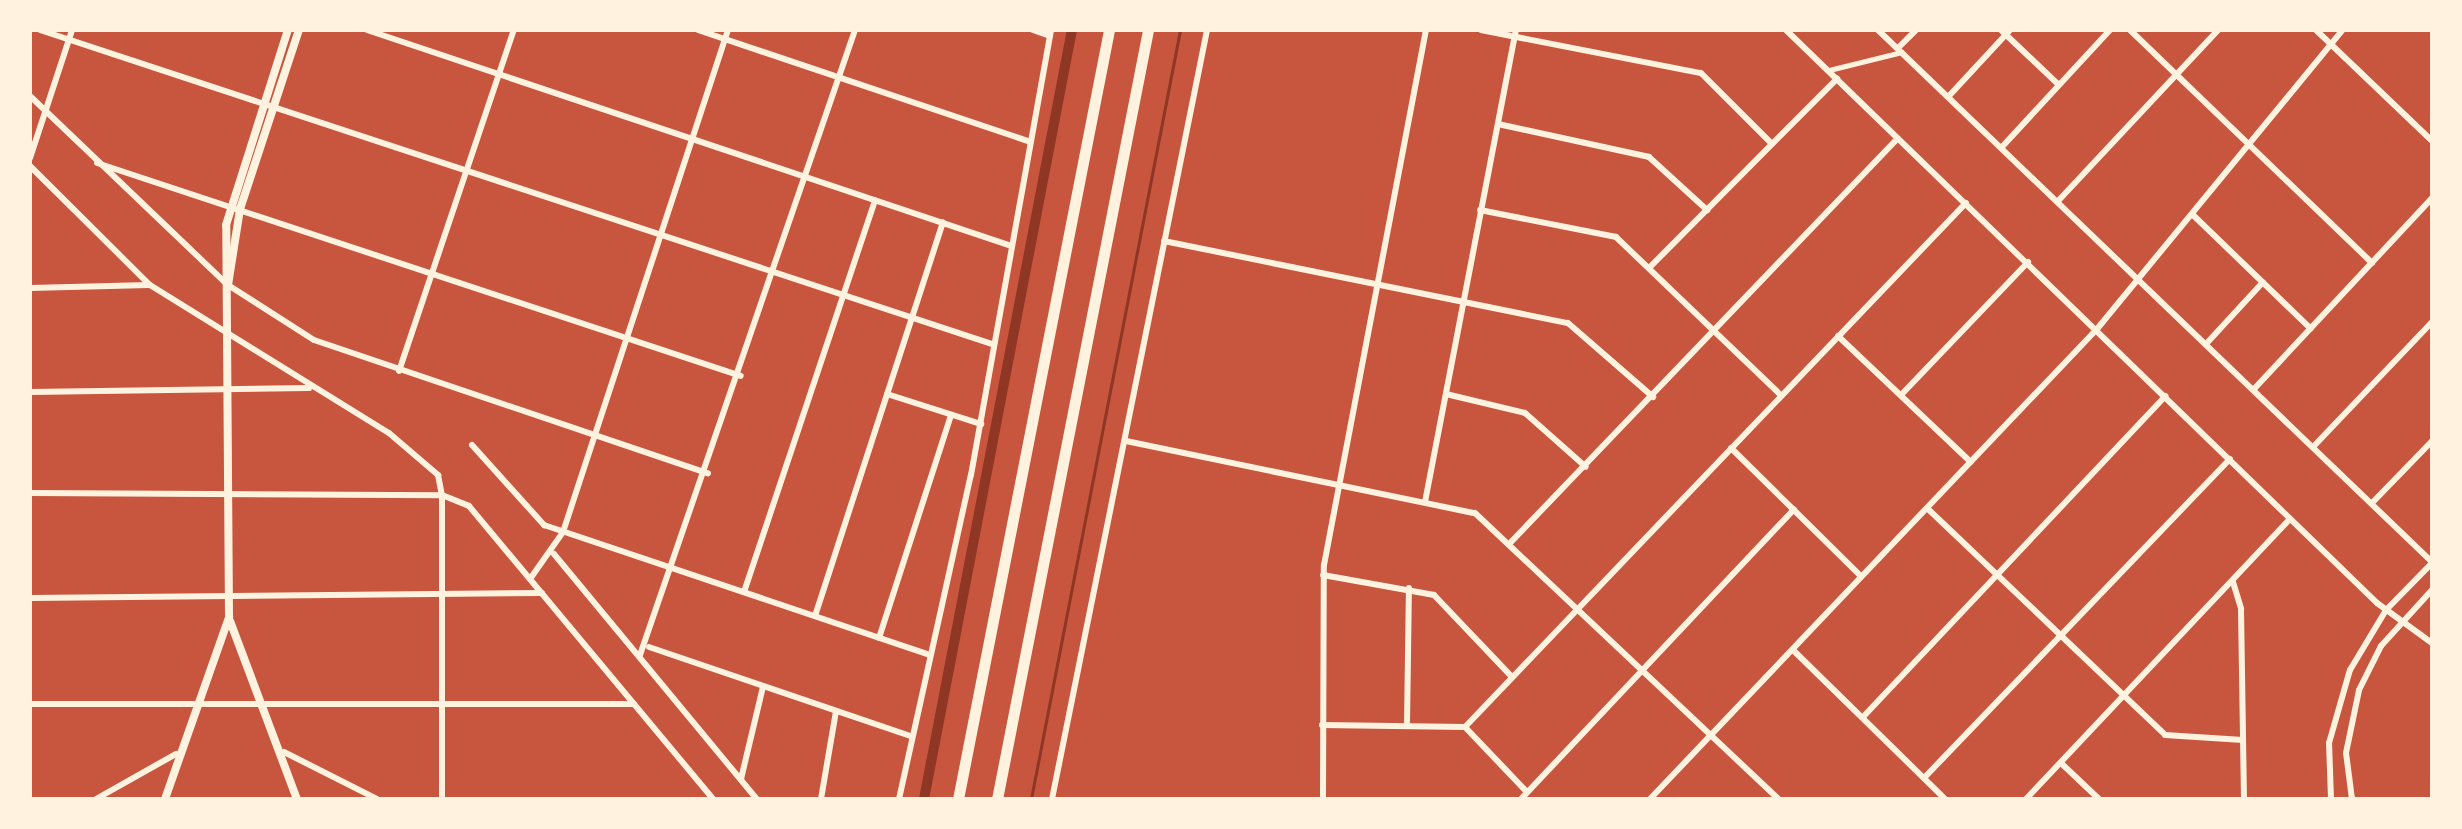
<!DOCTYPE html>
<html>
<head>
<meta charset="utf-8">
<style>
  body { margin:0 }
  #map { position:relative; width:2462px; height:829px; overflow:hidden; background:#c8553d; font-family:"Archivo Narrow",sans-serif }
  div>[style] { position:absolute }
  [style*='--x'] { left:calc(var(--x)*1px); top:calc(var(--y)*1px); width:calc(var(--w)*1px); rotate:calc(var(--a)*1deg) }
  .stream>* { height:2.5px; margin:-1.25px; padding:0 1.25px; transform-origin:1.25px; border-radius:1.25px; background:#8f3625 }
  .canal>* { height:10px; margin:-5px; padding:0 5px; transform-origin:5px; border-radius:5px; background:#8f3625 }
  .pedestrian>* { height:5px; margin:-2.5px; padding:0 2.5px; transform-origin:2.5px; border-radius:2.5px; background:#fff3e0 }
  .minor>* { height:6px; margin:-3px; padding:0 3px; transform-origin:3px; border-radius:3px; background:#fff3e0 }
  .tertiary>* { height:8px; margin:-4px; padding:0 4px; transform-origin:4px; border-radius:4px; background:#fff3e0 }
  .motorway>* { height:11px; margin:-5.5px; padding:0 5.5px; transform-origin:5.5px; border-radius:5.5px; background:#fff3e0 }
  span { translate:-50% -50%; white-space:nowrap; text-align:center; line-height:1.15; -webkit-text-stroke:9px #fff3e0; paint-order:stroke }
  .frame { position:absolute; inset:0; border:32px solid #fff3e0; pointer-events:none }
</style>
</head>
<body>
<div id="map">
  <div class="stream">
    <div style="--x:1031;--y:799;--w:783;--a:-79.03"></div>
  </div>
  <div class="canal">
    <div style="--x:924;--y:799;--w:783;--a:-79.11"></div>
  </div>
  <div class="pedestrian">
    <div style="--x:1829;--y:70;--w:75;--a:-13.9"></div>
  </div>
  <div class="minor">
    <div style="--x:40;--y:30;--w:1002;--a:18.25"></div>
    <div style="--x:367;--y:30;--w:677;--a:18.52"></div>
    <div style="--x:698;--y:30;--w:350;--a:18.6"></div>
    <div style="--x:1033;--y:30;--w:18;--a:19"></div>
    <div style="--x:1481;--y:30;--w:224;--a:11.1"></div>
    <div style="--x:1701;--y:73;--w:100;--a:45"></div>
    <div style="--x:1786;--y:30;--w:823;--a:44.11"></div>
    <div style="--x:2377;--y:603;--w:68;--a:36"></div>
    <div style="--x:1878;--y:30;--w:768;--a:43.84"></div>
    <div style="--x:2001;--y:30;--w:79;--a:43.5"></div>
    <div style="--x:2130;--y:30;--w:336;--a:43.9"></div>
    <div style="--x:2316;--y:30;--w:161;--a:43.7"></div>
    <div style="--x:1898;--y:48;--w:25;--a:-45"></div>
    <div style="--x:30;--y:96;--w:274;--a:43.7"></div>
    <div style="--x:228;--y:285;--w:102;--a:32.6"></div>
    <div style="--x:314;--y:340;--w:416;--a:18.7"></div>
    <div style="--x:1948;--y:97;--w:91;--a:-47.2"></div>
    <div style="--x:1498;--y:124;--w:155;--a:12.3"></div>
    <div style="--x:1649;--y:157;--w:79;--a:42.4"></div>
    <div style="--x:2001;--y:148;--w:161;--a:-47.3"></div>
    <div style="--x:30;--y:158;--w:135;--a:-71.8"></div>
    <div style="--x:97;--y:163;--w:678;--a:18.3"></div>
    <div style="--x:30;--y:166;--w:169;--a:44.8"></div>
    <div style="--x:150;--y:285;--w:281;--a:31.8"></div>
    <div style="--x:389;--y:433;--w:65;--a:40.6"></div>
    <div style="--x:438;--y:475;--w:20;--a:79"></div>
    <div style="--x:442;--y:495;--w:29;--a:22"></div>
    <div style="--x:469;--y:506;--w:381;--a:50.2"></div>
    <div style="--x:2059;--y:200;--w:233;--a:-46.9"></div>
    <div style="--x:1480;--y:210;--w:139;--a:11.2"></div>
    <div style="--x:1616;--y:237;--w:228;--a:43.8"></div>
    <div style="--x:2192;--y:214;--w:165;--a:44"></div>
    <div style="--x:1164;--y:241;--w:412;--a:11.5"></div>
    <div style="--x:1568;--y:323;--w:113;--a:41"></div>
    <div style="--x:1649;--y:268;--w:267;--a:-45.2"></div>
    <div style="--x:30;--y:288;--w:119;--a:-1.4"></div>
    <div style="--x:1838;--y:336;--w:183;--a:43.5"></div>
    <div style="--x:2206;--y:344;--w:84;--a:-47.4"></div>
    <div style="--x:399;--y:371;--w:360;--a:-71.4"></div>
    <div style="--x:2254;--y:389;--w:261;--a:-47"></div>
    <div style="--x:30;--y:392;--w:279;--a:-0.8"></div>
    <div style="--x:887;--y:394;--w:99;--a:17.7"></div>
    <div style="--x:1446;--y:394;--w:81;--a:13.5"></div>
    <div style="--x:1525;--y:413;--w:81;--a:41.5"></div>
    <div style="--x:1901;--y:395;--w:184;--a:-46.3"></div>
    <div style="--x:1126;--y:441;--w:356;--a:11.7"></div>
    <div style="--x:1475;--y:513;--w:417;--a:43.3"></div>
    <div style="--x:472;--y:445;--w:108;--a:48"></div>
    <div style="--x:544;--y:525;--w:407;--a:18.6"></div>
    <div style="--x:2313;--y:447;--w:173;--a:-46.4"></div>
    <div style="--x:1731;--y:448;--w:182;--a:44.6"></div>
    <div style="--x:30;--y:493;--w:412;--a:0.3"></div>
    <div style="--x:442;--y:495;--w:304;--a:90"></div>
    <div style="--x:1425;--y:502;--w:481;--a:-79.1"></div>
    <div style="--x:2372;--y:503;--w:86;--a:-45.9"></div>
    <div style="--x:1927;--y:508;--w:329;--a:43.6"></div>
    <div style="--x:2165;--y:735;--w:78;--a:3.7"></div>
    <div style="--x:1511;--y:542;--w:559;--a:-46.23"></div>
    <div style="--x:554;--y:554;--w:318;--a:50.4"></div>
    <div style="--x:1323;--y:575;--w:113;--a:10.2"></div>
    <div style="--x:1434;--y:595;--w:113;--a:46.4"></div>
    <div style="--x:530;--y:579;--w:57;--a:-54.9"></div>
    <div style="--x:563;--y:532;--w:528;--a:-71.81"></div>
    <div style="--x:2233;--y:582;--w:28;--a:73"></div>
    <div style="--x:2241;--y:609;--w:190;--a:89.1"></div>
    <div style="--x:744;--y:592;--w:413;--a:-71.5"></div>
    <div style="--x:30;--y:598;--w:512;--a:-0.56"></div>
    <div style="--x:815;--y:616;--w:414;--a:-72"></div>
    <div style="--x:879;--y:638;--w:234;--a:-72.1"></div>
    <div style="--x:649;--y:647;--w:277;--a:18.8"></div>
    <div style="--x:1793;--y:650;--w:213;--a:44.4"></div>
    <div style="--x:640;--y:655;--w:661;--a:-71.02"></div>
    <div style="--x:30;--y:704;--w:604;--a:0"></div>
    <div style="--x:1863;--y:717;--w:441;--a:-46.7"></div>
    <div style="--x:1322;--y:725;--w:143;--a:0.8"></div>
    <div style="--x:1465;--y:727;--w:90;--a:46.4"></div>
    <div style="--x:1407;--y:726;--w:138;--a:-89.2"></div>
    <div style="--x:1465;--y:727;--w:725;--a:-46.29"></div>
    <div style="--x:284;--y:752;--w:104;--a:26.8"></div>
    <div style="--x:2061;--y:763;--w:52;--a:43.5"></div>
    <div style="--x:1924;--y:778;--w:442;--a:-46.2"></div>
    <div style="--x:741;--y:779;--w:95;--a:-76.6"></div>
    <div style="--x:96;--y:799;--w:92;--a:-29.4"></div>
    <div style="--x:821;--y:799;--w:89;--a:-80.3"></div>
    <div style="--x:899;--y:799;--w:332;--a:-77.5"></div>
    <div style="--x:971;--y:475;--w:452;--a:-79.8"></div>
    <div style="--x:1052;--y:799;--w:784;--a:-78.6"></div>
    <div style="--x:1323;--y:799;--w:234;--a:-89.8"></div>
    <div style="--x:1324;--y:565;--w:545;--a:-79.21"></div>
    <div style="--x:1521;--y:799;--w:398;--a:-46.7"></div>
    <div style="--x:1650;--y:799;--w:649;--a:-46.44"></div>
    <div style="--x:2097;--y:329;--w:387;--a:-50.6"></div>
    <div style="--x:2026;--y:799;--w:385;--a:-46.7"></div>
    <div style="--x:2331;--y:799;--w:56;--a:-92"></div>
    <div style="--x:2329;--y:743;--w:76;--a:-74"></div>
    <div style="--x:2350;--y:670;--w:70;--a:-59"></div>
    <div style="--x:2386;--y:610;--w:66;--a:-45.6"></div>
    <div style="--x:2352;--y:799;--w:46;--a:-97.4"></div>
    <div style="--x:2346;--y:753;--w:64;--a:-78.3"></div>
    <div style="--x:2359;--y:690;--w:49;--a:-63.4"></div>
    <div style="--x:2381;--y:646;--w:76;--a:-47.7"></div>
  </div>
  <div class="tertiary">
    <div style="--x:228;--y:285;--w:77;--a:-81"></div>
    <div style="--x:240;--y:209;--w:188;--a:-71.8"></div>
    <div style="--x:230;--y:621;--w:190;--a:69.4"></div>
    <div style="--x:165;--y:799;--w:193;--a:-70.6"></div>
    <div style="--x:229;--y:617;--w:392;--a:-90.4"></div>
    <div style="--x:226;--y:225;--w:205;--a:-72.4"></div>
  </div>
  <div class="motorway">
    <div style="--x:958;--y:799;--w:784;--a:-78.89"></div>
    <div style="--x:997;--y:799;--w:784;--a:-78.89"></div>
  </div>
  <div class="frame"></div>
</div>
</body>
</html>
